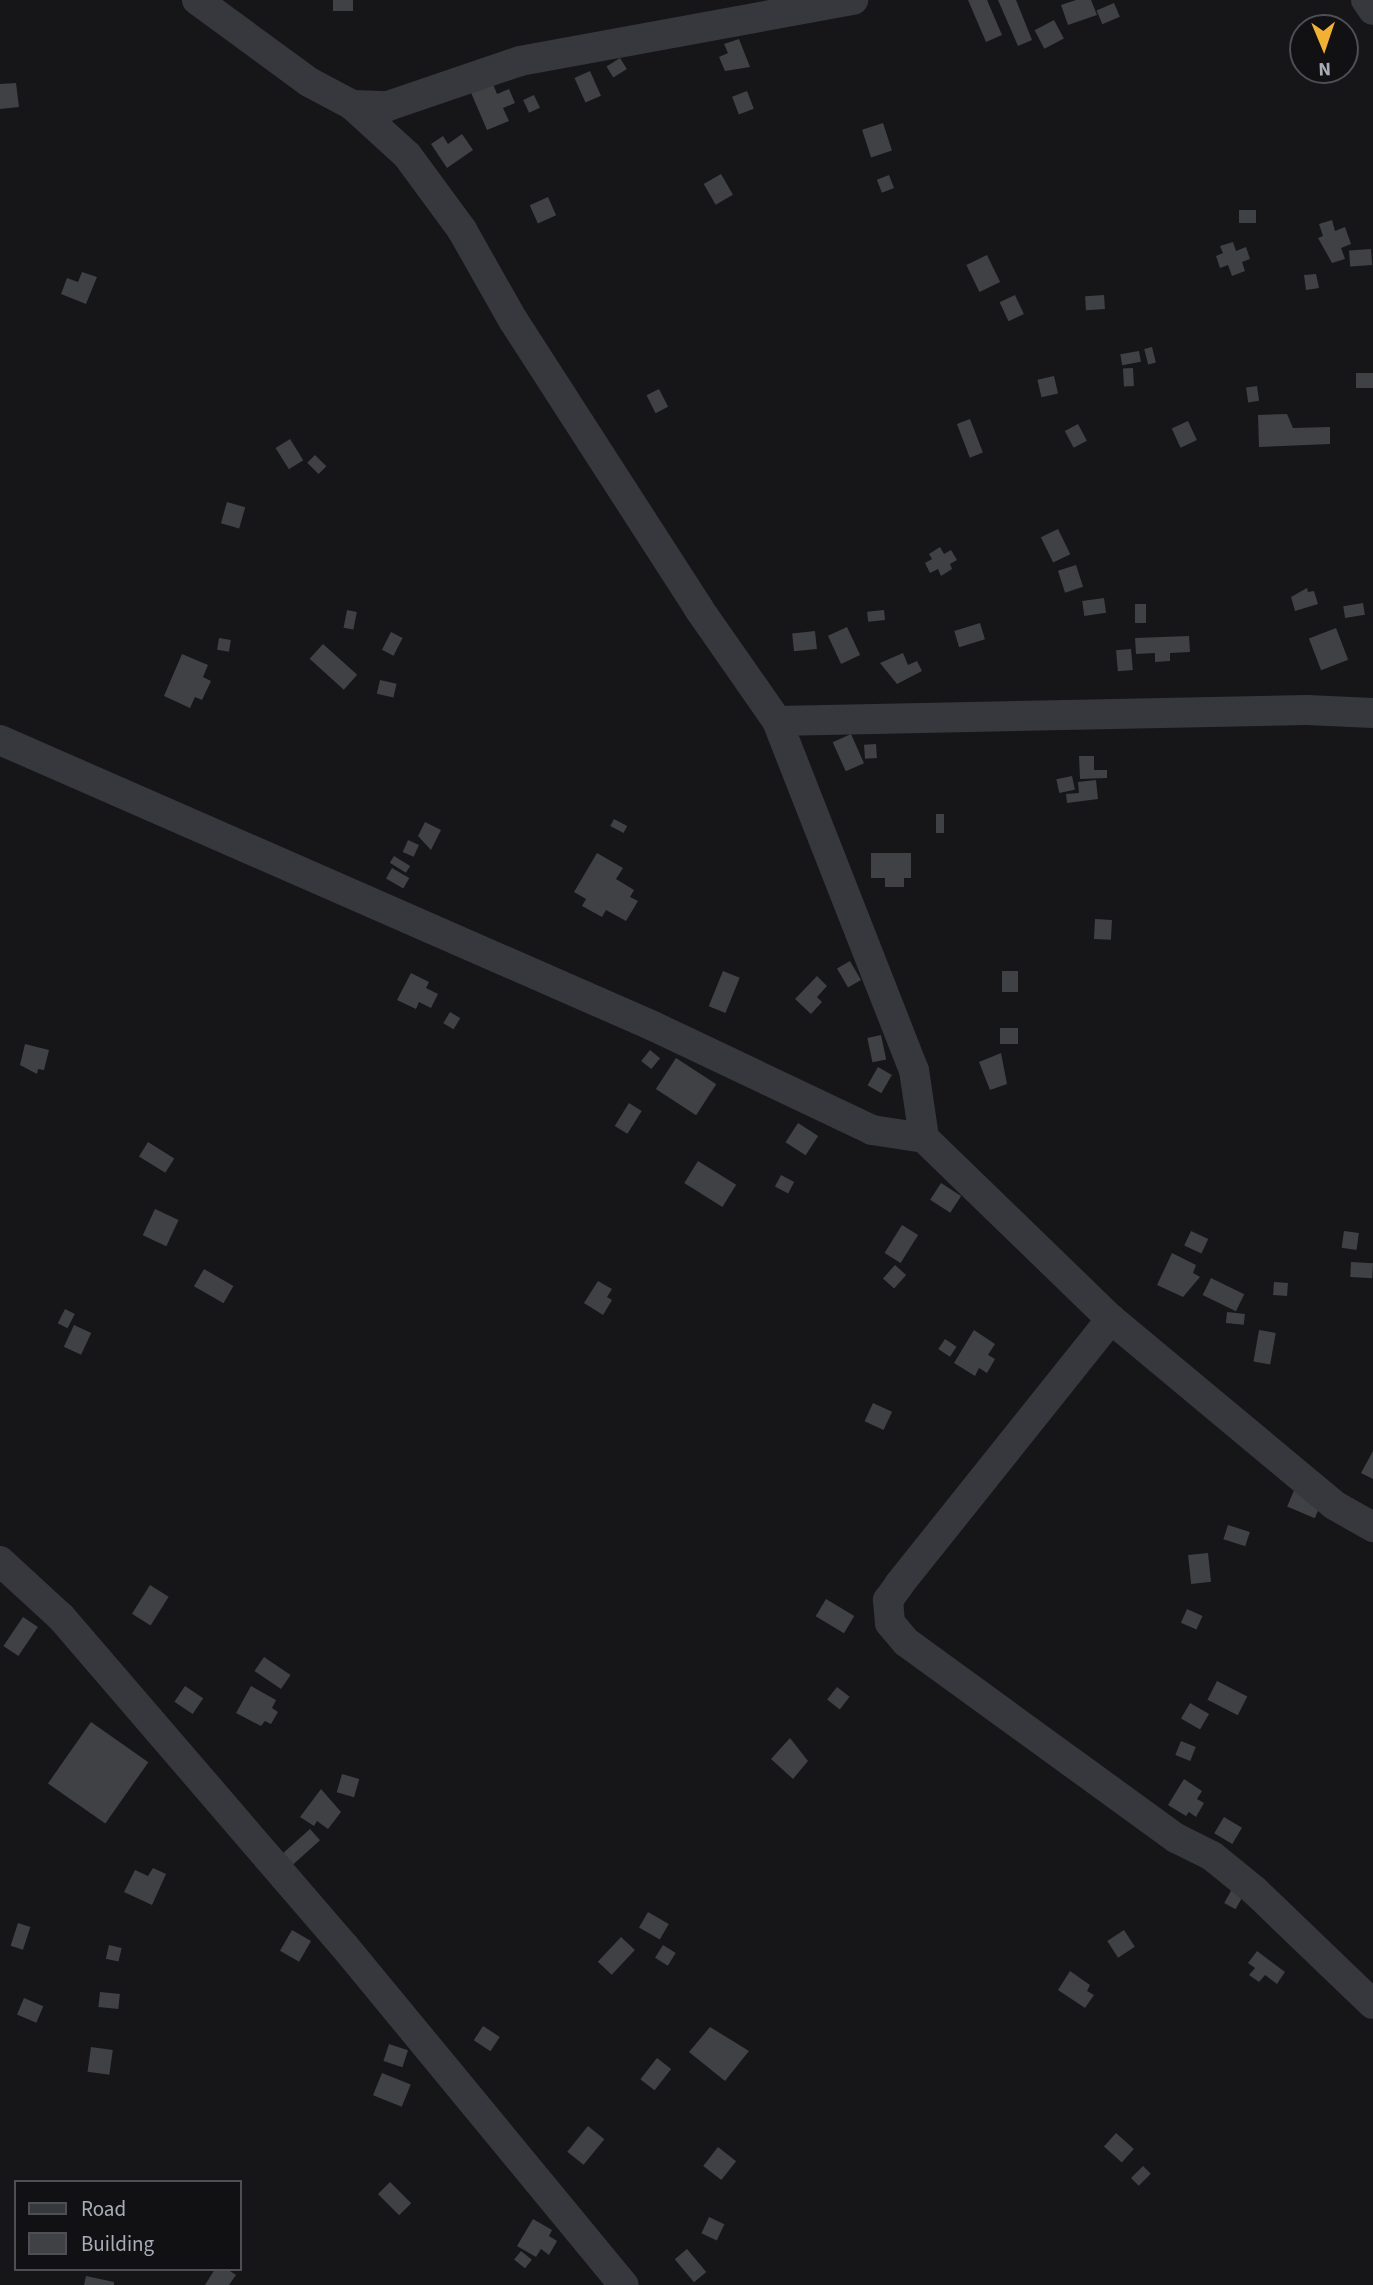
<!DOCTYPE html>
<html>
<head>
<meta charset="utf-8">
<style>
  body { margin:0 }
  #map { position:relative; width:1373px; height:2285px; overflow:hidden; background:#161618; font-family:"Source Sans 3",sans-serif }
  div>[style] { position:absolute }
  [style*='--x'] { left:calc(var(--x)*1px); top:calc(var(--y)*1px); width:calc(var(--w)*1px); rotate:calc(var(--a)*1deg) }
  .building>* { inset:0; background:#404145; transform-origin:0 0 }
  .minor>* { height:30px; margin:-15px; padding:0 15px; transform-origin:15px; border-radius:15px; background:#37383d }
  span { translate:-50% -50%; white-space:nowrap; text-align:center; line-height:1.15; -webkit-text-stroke:5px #111113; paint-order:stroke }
  .legend { position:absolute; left:14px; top:2180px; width:228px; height:91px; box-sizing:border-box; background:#111113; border:2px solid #4d4f55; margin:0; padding:9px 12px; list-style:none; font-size:21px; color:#a8adb8 }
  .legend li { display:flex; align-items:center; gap:14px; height:35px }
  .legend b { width:35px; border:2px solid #4d4f55 }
  .north { position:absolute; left:1289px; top:14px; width:70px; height:70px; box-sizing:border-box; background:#111113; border:2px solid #4d4f55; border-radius:50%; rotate:178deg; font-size:19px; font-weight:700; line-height:28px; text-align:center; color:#a8adb8 }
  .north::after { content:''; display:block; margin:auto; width:24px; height:32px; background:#f2b134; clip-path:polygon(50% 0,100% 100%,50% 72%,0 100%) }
</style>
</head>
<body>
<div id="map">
  <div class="building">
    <div style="left:333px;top:0;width:20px;height:11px"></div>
    <div style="clip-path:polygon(968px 0,987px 0,1002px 35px,986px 42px)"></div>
    <div style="clip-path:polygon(998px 0,1016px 0,1032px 40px,1018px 46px)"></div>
    <div style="clip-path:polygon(1076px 0,1091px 0,1097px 15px,1068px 25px,1061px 5px)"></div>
    <div style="left:1114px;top:3px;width:15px;height:19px;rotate:67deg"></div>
    <div style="left:1054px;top:20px;width:21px;height:22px;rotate:62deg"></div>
    <div style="clip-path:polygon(739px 39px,750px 67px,725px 71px,719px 57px,728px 53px,724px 44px)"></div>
    <div style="left:620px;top:58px;width:13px;height:16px;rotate:58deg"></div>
    <div style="left:590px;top:71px;width:27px;height:17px;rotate:66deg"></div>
    <div style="clip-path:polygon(491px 79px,497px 94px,509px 89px,515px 103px,503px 108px,509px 121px,487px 130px,469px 88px)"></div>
    <div style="clip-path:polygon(16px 83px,19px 107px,0 109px,0 84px)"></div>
    <div style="left:747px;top:91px;width:19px;height:16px;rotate:69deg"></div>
    <div style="left:534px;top:95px;width:14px;height:12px;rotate:65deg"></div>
    <div style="left:883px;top:123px;width:29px;height:22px;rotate:72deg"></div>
    <div style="clip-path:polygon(462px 134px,473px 150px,447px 168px,431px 144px,443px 136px,448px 144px)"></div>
    <div style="left:721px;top:174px;width:24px;height:20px;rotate:60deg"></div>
    <div style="left:889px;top:175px;width:14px;height:13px;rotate:69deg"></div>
    <div style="left:548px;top:197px;width:20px;height:20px;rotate:66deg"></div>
    <div style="left:1239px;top:210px;width:17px;height:13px"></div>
    <div style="clip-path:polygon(1332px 220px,1335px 231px,1345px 227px,1351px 244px,1341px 248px,1345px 259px,1332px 263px,1318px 238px,1323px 236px,1319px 224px)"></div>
    <div style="clip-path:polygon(1233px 242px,1236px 251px,1246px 247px,1250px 259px,1242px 262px,1245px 271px,1232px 276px,1228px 265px,1220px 268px,1216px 256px,1223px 253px,1220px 246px)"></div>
    <div style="left:1371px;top:249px;width:16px;height:22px;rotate:86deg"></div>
    <div style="left:987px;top:255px;width:30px;height:23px;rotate:64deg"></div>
    <div style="clip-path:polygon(82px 272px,97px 277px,86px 304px,61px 294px,67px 278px,78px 282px)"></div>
    <div style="clip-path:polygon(1316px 274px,1319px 288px,1306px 290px,1304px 275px)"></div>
    <div style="left:1015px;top:295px;width:21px;height:17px;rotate:65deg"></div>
    <div style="left:1104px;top:295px;width:14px;height:19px;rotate:86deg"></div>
    <div style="left:1152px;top:347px;width:16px;height:8px;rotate:76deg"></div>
    <div style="left:1139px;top:351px;width:11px;height:19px;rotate:80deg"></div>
    <div style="left:1133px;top:368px;width:18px;height:10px;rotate:87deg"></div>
    <div style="left:1373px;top:373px;width:15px;height:17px;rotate:90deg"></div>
    <div style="left:1054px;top:376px;width:18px;height:17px;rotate:77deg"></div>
    <div style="left:1257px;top:386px;width:15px;height:11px;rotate:82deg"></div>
    <div style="left:659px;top:389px;width:20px;height:14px;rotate:63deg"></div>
    <div style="clip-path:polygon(1287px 414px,1293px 428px,1330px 427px,1330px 444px,1259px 447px,1258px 415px)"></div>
    <div style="left:970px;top:419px;width:36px;height:14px;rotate:69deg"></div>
    <div style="left:1188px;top:421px;width:21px;height:18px;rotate:65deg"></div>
    <div style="left:1078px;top:424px;width:19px;height:15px;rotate:62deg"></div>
    <div style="left:290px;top:439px;width:25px;height:17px;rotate:58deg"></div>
    <div style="left:315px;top:455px;width:16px;height:11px;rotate:45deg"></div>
    <div style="left:227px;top:502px;width:19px;height:22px;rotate:16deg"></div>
    <div style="left:1058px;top:529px;width:28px;height:19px;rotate:64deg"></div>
    <div style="clip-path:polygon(940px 547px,944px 554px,951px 550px,957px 560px,950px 564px,952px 569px,941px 576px,938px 569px,930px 573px,925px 563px,932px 559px,929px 554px)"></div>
    <div style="left:1076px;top:565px;width:23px;height:19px;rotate:72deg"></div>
    <div style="clip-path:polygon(1307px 588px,1308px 592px,1314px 591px,1318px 604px,1295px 611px,1291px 597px)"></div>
    <div style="left:1104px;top:598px;width:15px;height:22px;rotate:82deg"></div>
    <div style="left:1363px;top:603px;width:12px;height:20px;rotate:81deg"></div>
    <div style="left:1135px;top:604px;width:11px;height:19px"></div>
    <div style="left:347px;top:610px;width:10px;height:18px;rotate:11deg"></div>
    <div style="left:884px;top:610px;width:10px;height:17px;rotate:84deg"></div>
    <div style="left:980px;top:623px;width:17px;height:27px;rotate:73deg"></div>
    <div style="left:847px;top:627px;width:31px;height:21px;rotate:65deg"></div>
    <div style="left:1336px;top:628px;width:34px;height:29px;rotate:69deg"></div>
    <div style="left:815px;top:631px;width:18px;height:23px;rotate:84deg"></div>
    <div style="left:391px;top:632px;width:13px;height:20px;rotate:27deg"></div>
    <div style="clip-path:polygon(1189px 636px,1190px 652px,1170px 653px,1170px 661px,1155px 662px,1155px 653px,1136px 654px,1135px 638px)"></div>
    <div style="left:219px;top:638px;width:12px;height:12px;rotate:9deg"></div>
    <div style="left:323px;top:644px;width:46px;height:20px;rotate:42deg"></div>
    <div style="left:1131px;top:649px;width:21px;height:15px;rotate:85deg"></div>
    <div style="clip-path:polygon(903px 653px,908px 665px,917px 661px,922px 671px,897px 684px,880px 663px)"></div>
    <div style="clip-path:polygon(182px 654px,208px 665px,203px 677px,211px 681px,202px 700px,195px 697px,190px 708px,164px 696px)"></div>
    <div style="left:380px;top:680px;width:17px;height:14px;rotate:13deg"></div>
    <div style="left:851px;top:734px;width:32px;height:20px;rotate:66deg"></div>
    <div style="left:876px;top:744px;width:14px;height:12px;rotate:86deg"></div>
    <div style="clip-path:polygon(1079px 756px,1094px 756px,1094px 770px,1107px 770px,1107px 778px,1080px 779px)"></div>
    <div style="left:1072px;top:776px;width:14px;height:16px;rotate:78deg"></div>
    <div style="clip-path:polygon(1096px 780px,1098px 799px,1067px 803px,1066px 794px,1079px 793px,1078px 782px)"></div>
    <div style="left:936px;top:814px;width:8px;height:19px"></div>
    <div style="left:614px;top:819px;width:15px;height:8px;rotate:28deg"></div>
    <div style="clip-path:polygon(425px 822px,441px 830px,431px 850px,418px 836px)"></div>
    <div style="left:408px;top:840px;width:12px;height:13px;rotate:24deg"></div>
    <div style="clip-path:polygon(597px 853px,623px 868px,616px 879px,634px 890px,630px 897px,638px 901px,626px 921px,606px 910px,602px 917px,582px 906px,586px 899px,574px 892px)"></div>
    <div style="clip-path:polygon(871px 853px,911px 853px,911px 878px,904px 878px,904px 887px,885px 887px,885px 878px,871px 878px)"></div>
    <div style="left:394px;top:856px;width:19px;height:8px;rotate:32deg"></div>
    <div style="left:392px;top:868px;width:20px;height:12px;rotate:30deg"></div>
    <div style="left:1095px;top:919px;width:17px;height:20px;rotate:3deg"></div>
    <div style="left:850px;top:961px;width:22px;height:15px;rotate:60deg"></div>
    <div style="left:723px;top:971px;width:18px;height:38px;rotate:22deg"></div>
    <div style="left:1018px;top:971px;width:21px;height:16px;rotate:90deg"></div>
    <div style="clip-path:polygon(411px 973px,429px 982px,426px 988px,438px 994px,431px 1008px,419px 1002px,416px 1009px,397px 1000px)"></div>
    <div style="clip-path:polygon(817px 976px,827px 986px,817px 997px,822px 1002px,811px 1014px,795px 999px)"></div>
    <div style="left:450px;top:1012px;width:12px;height:13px;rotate:31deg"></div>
    <div style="left:1000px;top:1028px;width:18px;height:16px"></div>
    <div style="left:881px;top:1035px;width:25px;height:14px;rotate:78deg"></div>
    <div style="clip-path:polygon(25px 1044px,49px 1050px,44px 1070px,38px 1069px,37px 1074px,20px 1065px)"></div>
    <div style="left:650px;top:1050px;width:13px;height:14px;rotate:39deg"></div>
    <div style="clip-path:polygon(1001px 1053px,1007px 1084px,990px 1090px,979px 1062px)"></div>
    <div style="left:676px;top:1058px;width:48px;height:37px;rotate:33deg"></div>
    <div style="left:878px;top:1067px;width:16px;height:21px;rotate:30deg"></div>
    <div style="left:629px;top:1103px;width:15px;height:27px;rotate:32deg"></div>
    <div style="left:798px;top:1123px;width:24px;height:23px;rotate:33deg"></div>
    <div style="left:148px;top:1142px;width:31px;height:17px;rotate:32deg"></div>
    <div style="left:698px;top:1161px;width:45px;height:26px;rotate:32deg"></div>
    <div style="left:781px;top:1175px;width:15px;height:13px;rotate:28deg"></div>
    <div style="left:941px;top:1183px;width:24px;height:20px;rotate:33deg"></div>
    <div style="left:155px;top:1209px;width:26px;height:29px;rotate:25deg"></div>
    <div style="left:902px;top:1225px;width:19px;height:33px;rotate:32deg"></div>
    <div style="left:1191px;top:1231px;width:19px;height:16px;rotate:25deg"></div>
    <div style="left:1344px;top:1231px;width:15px;height:17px;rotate:8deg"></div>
    <div style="clip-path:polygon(1172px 1253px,1196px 1265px,1193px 1273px,1200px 1277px,1183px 1297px,1157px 1285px)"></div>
    <div style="left:1351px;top:1262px;width:22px;height:15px;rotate:3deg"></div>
    <div style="left:895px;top:1265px;width:15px;height:18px;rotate:42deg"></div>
    <div style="left:204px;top:1269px;width:34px;height:20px;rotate:30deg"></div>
    <div style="left:1211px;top:1278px;width:37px;height:19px;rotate:26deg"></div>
    <div style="clip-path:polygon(598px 1281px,612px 1289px,607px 1297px,612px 1300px,603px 1315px,584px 1303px)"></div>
    <div style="left:1274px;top:1282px;width:14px;height:13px;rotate:4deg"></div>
    <div style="left:65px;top:1309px;width:11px;height:16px;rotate:27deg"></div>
    <div style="left:1227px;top:1312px;width:18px;height:11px;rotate:6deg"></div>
    <div style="left:74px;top:1325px;width:19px;height:24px;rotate:25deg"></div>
    <div style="clip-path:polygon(974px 1330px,995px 1344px,988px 1355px,995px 1359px,987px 1373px,979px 1368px,975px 1376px,954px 1363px)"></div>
    <div style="left:1259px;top:1330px;width:17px;height:32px;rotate:10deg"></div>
    <div style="left:945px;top:1339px;width:14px;height:12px;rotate:34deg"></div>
    <div style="left:873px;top:1403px;width:21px;height:20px;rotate:25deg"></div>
    <div style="clip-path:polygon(1373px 1451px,1373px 1479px,1361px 1473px)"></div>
    <div style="left:1295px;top:1488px;width:30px;height:20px;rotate:23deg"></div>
    <div style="left:1228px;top:1525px;width:23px;height:15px;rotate:18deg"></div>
    <div style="left:1208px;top:1553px;width:29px;height:20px;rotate:84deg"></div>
    <div style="left:150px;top:1585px;width:22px;height:34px;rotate:32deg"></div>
    <div style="left:826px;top:1599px;width:33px;height:20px;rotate:31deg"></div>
    <div style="left:1187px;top:1609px;width:17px;height:15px;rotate:24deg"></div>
    <div style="left:23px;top:1617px;width:18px;height:35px;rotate:34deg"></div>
    <div style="left:264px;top:1657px;width:32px;height:17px;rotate:34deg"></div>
    <div style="left:1217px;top:1681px;width:34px;height:21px;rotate:27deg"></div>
    <div style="left:185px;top:1686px;width:22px;height:19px;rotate:34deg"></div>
    <div style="clip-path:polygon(251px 1686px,276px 1700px,272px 1708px,278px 1712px,271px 1724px,265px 1721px,261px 1726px,236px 1713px)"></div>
    <div style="left:837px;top:1687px;width:16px;height:16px;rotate:38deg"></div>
    <div style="left:1190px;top:1703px;width:22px;height:18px;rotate:30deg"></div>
    <div style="left:91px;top:1722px;width:70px;height:75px;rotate:35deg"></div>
    <div style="clip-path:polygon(790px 1738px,808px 1761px,793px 1779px,771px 1759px)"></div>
    <div style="left:1181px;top:1741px;width:16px;height:15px;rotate:22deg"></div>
    <div style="left:342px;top:1774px;width:18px;height:19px;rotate:16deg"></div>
    <div style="clip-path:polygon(1184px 1779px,1202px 1791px,1197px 1799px,1204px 1803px,1196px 1817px,1189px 1812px,1186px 1816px,1168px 1805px)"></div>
    <div style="clip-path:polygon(321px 1789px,341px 1812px,328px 1829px,317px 1821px,314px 1826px,300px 1817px)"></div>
    <div style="left:1224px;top:1817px;width:21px;height:19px;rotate:31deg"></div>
    <div style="left:310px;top:1829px;width:15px;height:36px;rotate:48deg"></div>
    <div style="clip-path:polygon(153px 1868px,166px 1874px,152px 1905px,124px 1892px,135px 1870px,148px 1876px)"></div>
    <div style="left:1232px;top:1889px;width:13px;height:16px;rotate:29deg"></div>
    <div style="left:648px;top:1912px;width:24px;height:18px;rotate:30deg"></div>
    <div style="left:18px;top:1923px;width:13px;height:24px;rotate:18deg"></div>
    <div style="left:292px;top:1930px;width:22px;height:24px;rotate:30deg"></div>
    <div style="left:1124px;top:1930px;width:20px;height:20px;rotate:57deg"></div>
    <div style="left:621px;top:1937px;width:19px;height:34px;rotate:43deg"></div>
    <div style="left:109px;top:1945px;width:13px;height:14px;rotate:13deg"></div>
    <div style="left:663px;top:1945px;width:15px;height:15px;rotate:32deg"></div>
    <div style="clip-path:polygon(1257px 1951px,1285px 1972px,1277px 1984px,1265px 1975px,1259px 1982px,1249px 1975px,1255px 1968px,1248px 1963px)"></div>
    <div style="clip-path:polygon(1070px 1971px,1090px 1985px,1087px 1991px,1094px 1995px,1085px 2008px,1058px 1990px)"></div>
    <div style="left:100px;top:1992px;width:20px;height:15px;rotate:6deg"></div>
    <div style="left:24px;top:1998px;width:21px;height:18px;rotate:23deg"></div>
    <div style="left:483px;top:2026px;width:20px;height:17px;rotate:33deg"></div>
    <div style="clip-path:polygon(710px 2027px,749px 2051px,725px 2081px,689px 2052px)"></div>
    <div style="left:389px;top:2044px;width:20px;height:18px;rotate:18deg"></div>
    <div style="left:91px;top:2047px;width:22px;height:25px;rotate:8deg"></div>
    <div style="left:657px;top:2058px;width:18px;height:27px;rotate:38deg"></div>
    <div style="left:382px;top:2073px;width:31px;height:24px;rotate:22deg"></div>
    <div style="left:588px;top:2126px;width:21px;height:33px;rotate:39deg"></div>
    <div style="left:1116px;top:2133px;width:24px;height:18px;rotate:42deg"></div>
    <div style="left:718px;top:2147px;width:23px;height:24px;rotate:38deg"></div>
    <div style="left:1143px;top:2166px;width:11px;height:17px;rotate:45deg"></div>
    <div style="left:390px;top:2182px;width:30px;height:17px;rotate:45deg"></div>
    <div style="left:709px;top:2217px;width:17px;height:18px;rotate:25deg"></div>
    <div style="clip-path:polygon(533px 2219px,552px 2230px,549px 2236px,557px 2241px,549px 2255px,541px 2249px,536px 2257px,517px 2246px)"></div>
    <div style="left:687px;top:2249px;width:30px;height:16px;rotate:50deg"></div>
    <div style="left:521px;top:2251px;width:14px;height:11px;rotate:39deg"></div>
    <div style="clip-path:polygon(215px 2269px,227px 2269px,236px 2275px,229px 2285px,205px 2285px)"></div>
    <div style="clip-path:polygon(86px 2276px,114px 2282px,114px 2285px,84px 2285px)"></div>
  </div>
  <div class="minor">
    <div style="--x:197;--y:0;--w:139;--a:36.2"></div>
    <div style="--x:309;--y:82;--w:49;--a:28.1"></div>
    <div style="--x:352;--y:105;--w:36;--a:2"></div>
    <div style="--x:388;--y:106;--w:139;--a:-18.8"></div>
    <div style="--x:520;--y:61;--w:339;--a:-10.4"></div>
    <div style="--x:1366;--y:0;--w:12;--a:55"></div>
    <div style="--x:352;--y:105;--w:74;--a:42.3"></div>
    <div style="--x:407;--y:155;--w:93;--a:53.7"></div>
    <div style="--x:462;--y:230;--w:103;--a:60.5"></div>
    <div style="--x:513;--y:320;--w:344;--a:57.2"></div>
    <div style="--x:699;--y:609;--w:136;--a:55.1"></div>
    <div style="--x:777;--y:721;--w:375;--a:68.6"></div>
    <div style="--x:914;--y:1070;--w:69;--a:81.6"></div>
    <div style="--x:777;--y:721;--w:530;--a:-1.19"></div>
    <div style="--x:1307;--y:710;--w:66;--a:2.6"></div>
    <div style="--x:0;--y:740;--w:713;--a:23.65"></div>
    <div style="--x:653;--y:1026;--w:242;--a:25.4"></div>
    <div style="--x:872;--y:1130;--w:53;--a:8.7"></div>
    <div style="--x:924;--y:1138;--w:260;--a:44.1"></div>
    <div style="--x:1111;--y:1319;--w:290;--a:39.8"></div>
    <div style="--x:1334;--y:1505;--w:45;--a:29.4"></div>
    <div style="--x:1111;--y:1319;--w:340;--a:128.6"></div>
    <div style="--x:899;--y:1585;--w:19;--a:126"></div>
    <div style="--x:888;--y:1600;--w:23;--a:85"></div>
    <div style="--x:890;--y:1623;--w:25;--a:50"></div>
    <div style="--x:906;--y:1642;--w:334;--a:36"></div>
    <div style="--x:1176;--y:1838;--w:40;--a:26.6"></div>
    <div style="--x:1212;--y:1856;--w:55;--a:39.1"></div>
    <div style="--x:1255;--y:1891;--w:163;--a:43.8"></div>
    <div style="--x:0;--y:1561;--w:83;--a:42.6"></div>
    <div style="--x:61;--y:1617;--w:435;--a:49.3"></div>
    <div style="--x:345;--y:1947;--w:438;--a:50.5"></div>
  </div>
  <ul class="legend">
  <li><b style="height:9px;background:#37383d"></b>Road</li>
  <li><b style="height:19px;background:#404145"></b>Building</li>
  </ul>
  <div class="north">N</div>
</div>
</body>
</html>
